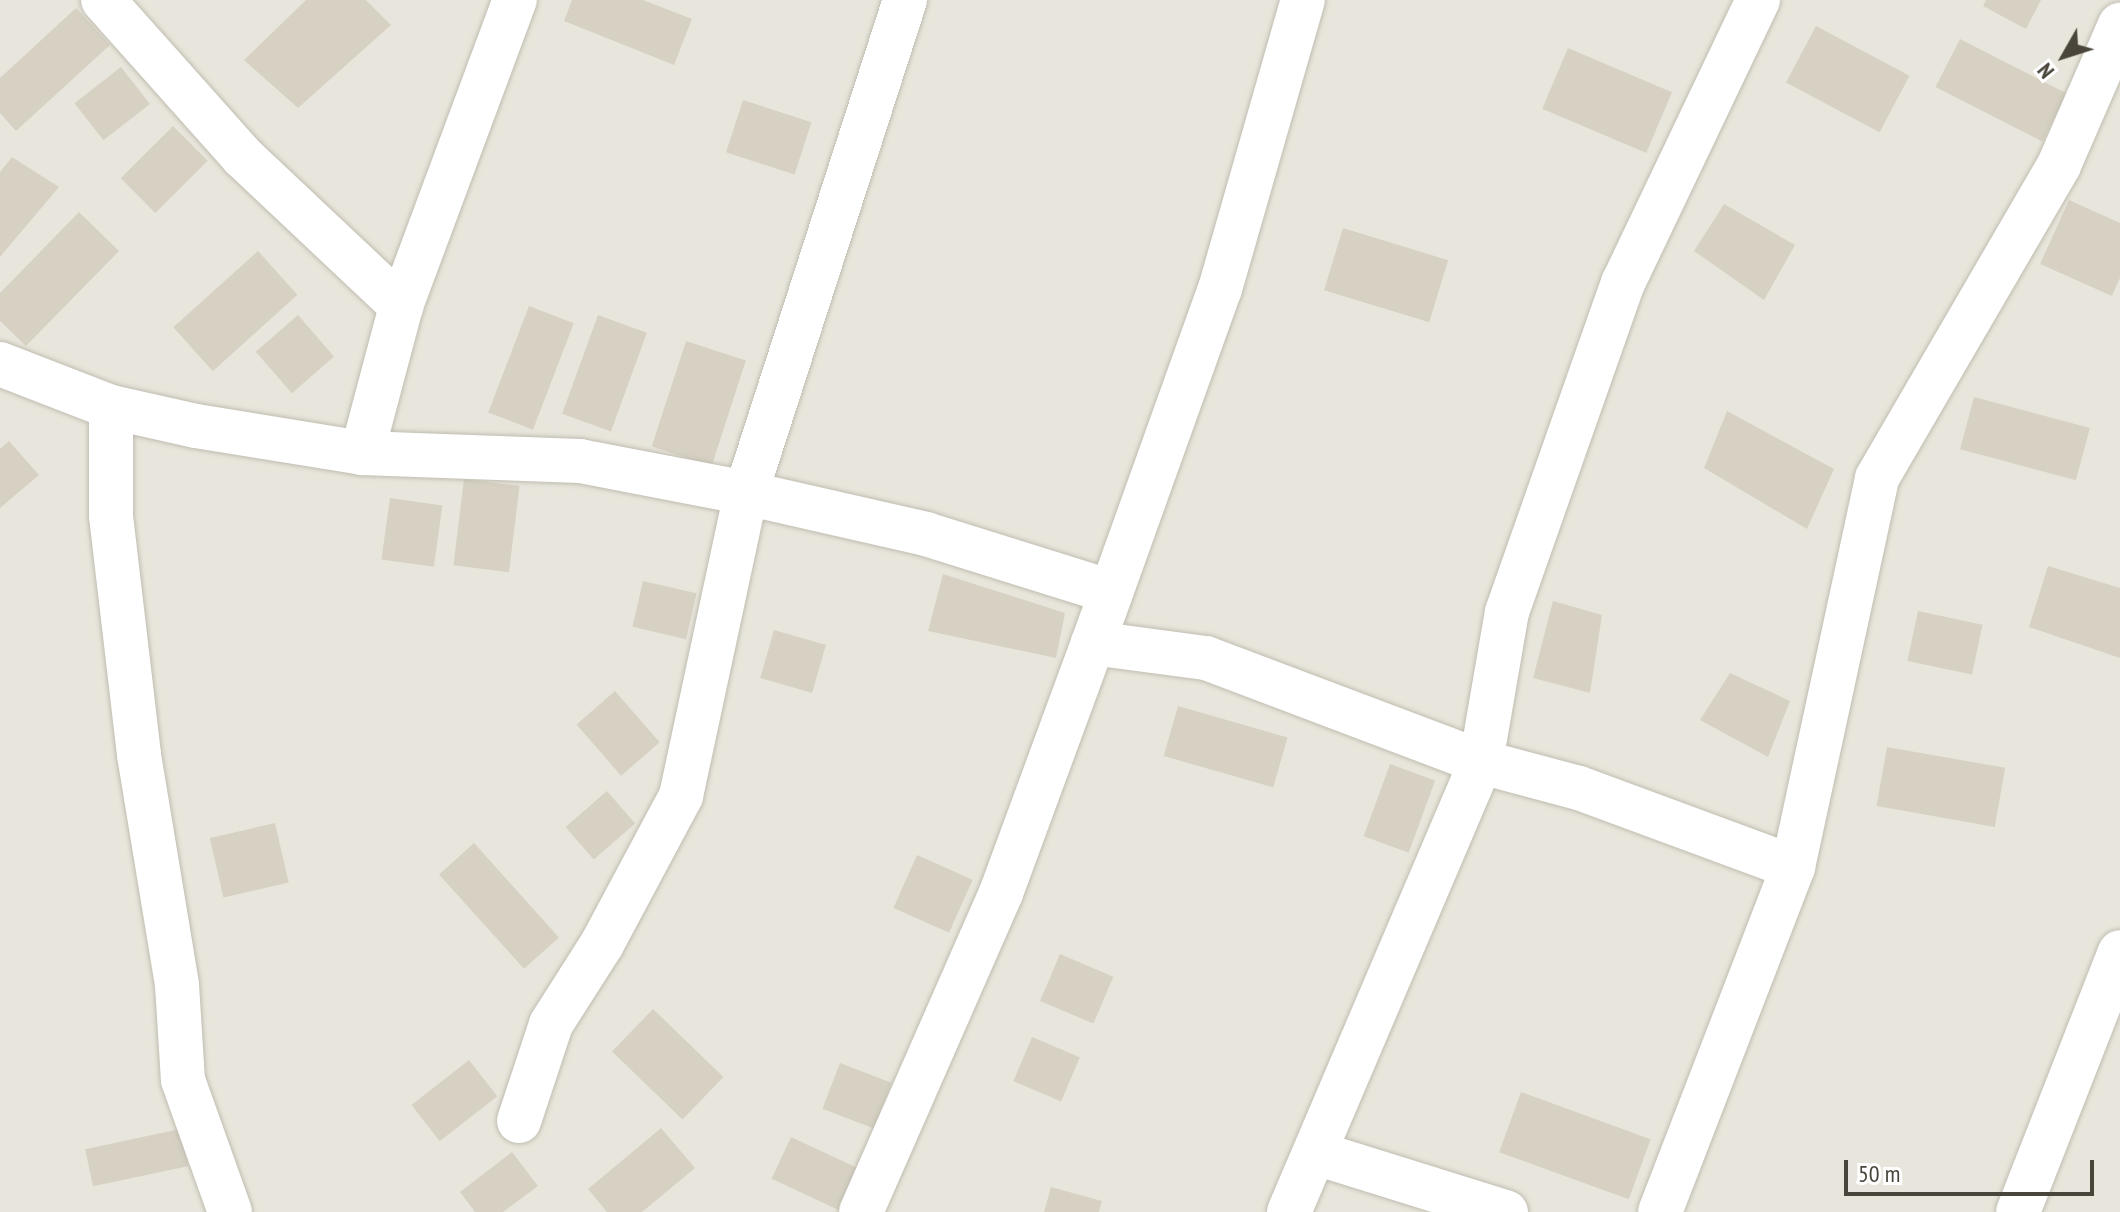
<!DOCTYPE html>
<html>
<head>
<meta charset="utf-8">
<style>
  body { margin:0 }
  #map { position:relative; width:2120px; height:1212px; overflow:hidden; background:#f5f4ed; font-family:"PT Sans Narrow",sans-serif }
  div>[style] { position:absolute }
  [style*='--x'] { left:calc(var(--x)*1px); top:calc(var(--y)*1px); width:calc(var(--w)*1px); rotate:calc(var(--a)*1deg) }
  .residential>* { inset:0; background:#e8e6dc; transform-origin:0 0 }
  .building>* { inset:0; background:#d6d1c3; transform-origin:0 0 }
  .roads { filter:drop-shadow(0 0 2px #c0bcb0) drop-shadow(0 0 2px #c0bcb0) }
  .minor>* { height:44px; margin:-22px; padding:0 22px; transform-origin:22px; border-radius:22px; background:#fff }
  span { translate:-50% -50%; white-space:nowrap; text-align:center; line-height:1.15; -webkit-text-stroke:6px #fff; paint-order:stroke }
  .north { position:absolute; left:2024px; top:16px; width:80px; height:80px; -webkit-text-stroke:6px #fff; paint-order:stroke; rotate:231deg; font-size:22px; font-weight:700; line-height:32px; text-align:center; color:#49453b }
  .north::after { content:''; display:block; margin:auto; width:28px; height:36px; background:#49453b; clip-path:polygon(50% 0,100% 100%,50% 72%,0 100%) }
  .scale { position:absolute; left:1844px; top:1160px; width:250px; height:36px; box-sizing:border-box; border:4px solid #49453b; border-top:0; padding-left:10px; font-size:24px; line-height:28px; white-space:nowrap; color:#49453b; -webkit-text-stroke:6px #fff; paint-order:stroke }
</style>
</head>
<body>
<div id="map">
  <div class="residential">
    <div style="left:0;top:0;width:2120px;height:1212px"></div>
  </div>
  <div class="building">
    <div style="clip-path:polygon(306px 0,366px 0,391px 25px,298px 108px,244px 60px)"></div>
    <div style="clip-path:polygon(572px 0,643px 0,692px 19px,674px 65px,564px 21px)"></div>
    <div style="clip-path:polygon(1986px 0,2041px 0,2026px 29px,1983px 6px)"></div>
    <div style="clip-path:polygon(76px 8px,110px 45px,16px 131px,0 113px,0 78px)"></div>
    <div style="left:1816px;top:26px;width:106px;height:64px;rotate:28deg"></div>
    <div style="left:1960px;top:39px;width:120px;height:54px;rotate:27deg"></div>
    <div style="left:1568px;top:48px;width:113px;height:66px;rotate:23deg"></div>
    <div style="left:121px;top:67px;width:47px;height:59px;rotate:52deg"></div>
    <div style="left:743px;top:100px;width:72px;height:55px;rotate:18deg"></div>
    <div style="left:173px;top:126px;width:49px;height:74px;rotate:45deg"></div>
    <div style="clip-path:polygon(12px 157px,59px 187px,0 257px,0 172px)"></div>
    <div style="clip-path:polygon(2069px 200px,2120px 223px,2120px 278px,2112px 296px,2040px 264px)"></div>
    <div style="clip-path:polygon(1724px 204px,1795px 245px,1764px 300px,1694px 251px)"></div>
    <div style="clip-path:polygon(79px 212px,119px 251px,26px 346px,0 321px,0 293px)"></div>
    <div style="left:1343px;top:228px;width:110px;height:65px;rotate:17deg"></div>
    <div style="left:258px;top:251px;width:59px;height:114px;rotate:48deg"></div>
    <div style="left:529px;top:306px;width:48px;height:114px;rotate:21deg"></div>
    <div style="left:298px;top:315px;width:55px;height:56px;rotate:49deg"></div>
    <div style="left:598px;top:315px;width:52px;height:105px;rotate:20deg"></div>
    <div style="left:686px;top:341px;width:63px;height:111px;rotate:18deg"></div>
    <div style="left:1974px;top:397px;width:120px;height:54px;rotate:15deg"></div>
    <div style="clip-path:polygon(1727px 411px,1834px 469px,1807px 529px,1704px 468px)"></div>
    <div style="clip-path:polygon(9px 441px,39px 475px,0 508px,0 449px)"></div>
    <div style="left:464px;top:479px;width:56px;height:87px;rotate:7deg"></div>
    <div style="left:390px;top:498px;width:53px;height:62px;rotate:8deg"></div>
    <div style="clip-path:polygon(2048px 566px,2120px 588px,2120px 658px,2029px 627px)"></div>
    <div style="clip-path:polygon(943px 574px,1065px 613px,1056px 658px,928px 631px)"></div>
    <div style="left:643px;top:581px;width:55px;height:47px;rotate:13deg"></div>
    <div style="clip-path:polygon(1553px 601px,1602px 615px,1590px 693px,1533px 678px)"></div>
    <div style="left:1918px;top:611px;width:66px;height:51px;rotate:12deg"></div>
    <div style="left:774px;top:630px;width:54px;height:50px;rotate:16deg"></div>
    <div style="clip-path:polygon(1730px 673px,1790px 701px,1768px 757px,1700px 720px)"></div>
    <div style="left:615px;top:691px;width:68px;height:51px;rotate:49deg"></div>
    <div style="left:1178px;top:706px;width:114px;height:52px;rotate:16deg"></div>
    <div style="left:1887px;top:747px;width:120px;height:60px;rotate:10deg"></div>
    <div style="left:1390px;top:764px;width:48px;height:77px;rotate:20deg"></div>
    <div style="left:607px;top:791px;width:43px;height:55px;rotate:49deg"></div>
    <div style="left:275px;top:823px;width:61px;height:67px;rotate:77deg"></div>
    <div style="left:474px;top:843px;width:127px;height:47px;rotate:48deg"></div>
    <div style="left:917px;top:855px;width:61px;height:58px;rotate:24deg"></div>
    <div style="left:1060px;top:954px;width:58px;height:51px;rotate:23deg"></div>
    <div style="left:653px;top:1009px;width:98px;height:59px;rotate:44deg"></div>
    <div style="left:1032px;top:1037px;width:52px;height:48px;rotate:23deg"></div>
    <div style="left:469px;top:1060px;width:46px;height:73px;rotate:52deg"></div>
    <div style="left:840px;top:1063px;width:55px;height:49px;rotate:21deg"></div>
    <div style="left:1521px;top:1092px;width:138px;height:64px;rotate:20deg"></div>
    <div style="clip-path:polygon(661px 1128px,695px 1168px,642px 1212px,607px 1212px,588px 1189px)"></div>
    <div style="left:180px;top:1129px;width:38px;height:97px;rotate:78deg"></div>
    <div style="left:791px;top:1137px;width:89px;height:46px;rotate:25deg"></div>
    <div style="clip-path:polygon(512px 1152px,538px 1186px,503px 1212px,475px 1212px,460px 1192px)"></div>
    <div style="clip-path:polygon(1051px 1187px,1102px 1201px,1099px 1212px,1044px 1212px)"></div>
  </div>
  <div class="roads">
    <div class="minor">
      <div style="--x:103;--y:0;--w:209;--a:48.3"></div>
      <div style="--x:242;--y:156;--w:219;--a:43.3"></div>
      <div style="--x:0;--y:364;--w:119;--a:21.2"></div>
      <div style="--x:111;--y:407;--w:87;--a:12.6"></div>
      <div style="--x:196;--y:426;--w:168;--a:9.2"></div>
      <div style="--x:362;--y:453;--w:218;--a:2.1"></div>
      <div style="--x:580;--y:461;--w:169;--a:10.9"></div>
      <div style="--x:746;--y:493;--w:185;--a:12.8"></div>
      <div style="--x:926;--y:534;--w:194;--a:17.4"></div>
      <div style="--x:111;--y:407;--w:109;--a:90"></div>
      <div style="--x:111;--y:516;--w:241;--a:83.3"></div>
      <div style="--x:139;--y:755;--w:233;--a:80.6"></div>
      <div style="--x:177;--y:985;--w:95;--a:86.4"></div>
      <div style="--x:183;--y:1080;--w:140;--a:70.4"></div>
      <div style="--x:362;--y:453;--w:152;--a:-75.1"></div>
      <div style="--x:401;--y:306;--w:327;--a:-69.6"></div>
      <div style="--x:1093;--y:643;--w:114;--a:7.6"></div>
      <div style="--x:1206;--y:658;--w:294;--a:20.7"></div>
      <div style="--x:1481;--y:762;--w:152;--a:-80.2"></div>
      <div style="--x:1507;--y:612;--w:349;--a:-70.6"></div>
      <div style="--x:1623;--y:283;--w:314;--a:-64.5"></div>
      <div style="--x:519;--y:1121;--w:102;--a:-71.7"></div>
      <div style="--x:551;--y:1024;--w:95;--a:-57.5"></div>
      <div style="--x:602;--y:944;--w:168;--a:-61.9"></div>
      <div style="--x:681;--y:796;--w:310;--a:-77.9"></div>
      <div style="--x:746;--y:493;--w:518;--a:-72.12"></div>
      <div style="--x:1316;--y:1153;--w:199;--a:17.3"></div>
      <div style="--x:861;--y:1212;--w:348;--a:-66.3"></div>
      <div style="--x:1001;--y:893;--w:266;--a:-69.8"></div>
      <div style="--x:1093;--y:643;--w:376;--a:-70.3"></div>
      <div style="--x:1220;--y:289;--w:301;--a:-74"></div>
      <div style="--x:1289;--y:1212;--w:489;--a:-66.9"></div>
      <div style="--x:1481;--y:762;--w:101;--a:14.9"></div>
      <div style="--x:1579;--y:788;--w:228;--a:20.3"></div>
      <div style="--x:1660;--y:1212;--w:370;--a:-68.9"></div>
      <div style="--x:1793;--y:867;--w:398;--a:-77.8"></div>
      <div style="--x:1877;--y:478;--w:362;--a:-59.8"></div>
      <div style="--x:2059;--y:165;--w:153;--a:-66.5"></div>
      <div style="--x:2018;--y:1212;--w:279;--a:-68.6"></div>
    </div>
  </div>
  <div class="north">N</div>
  <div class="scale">50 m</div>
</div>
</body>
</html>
